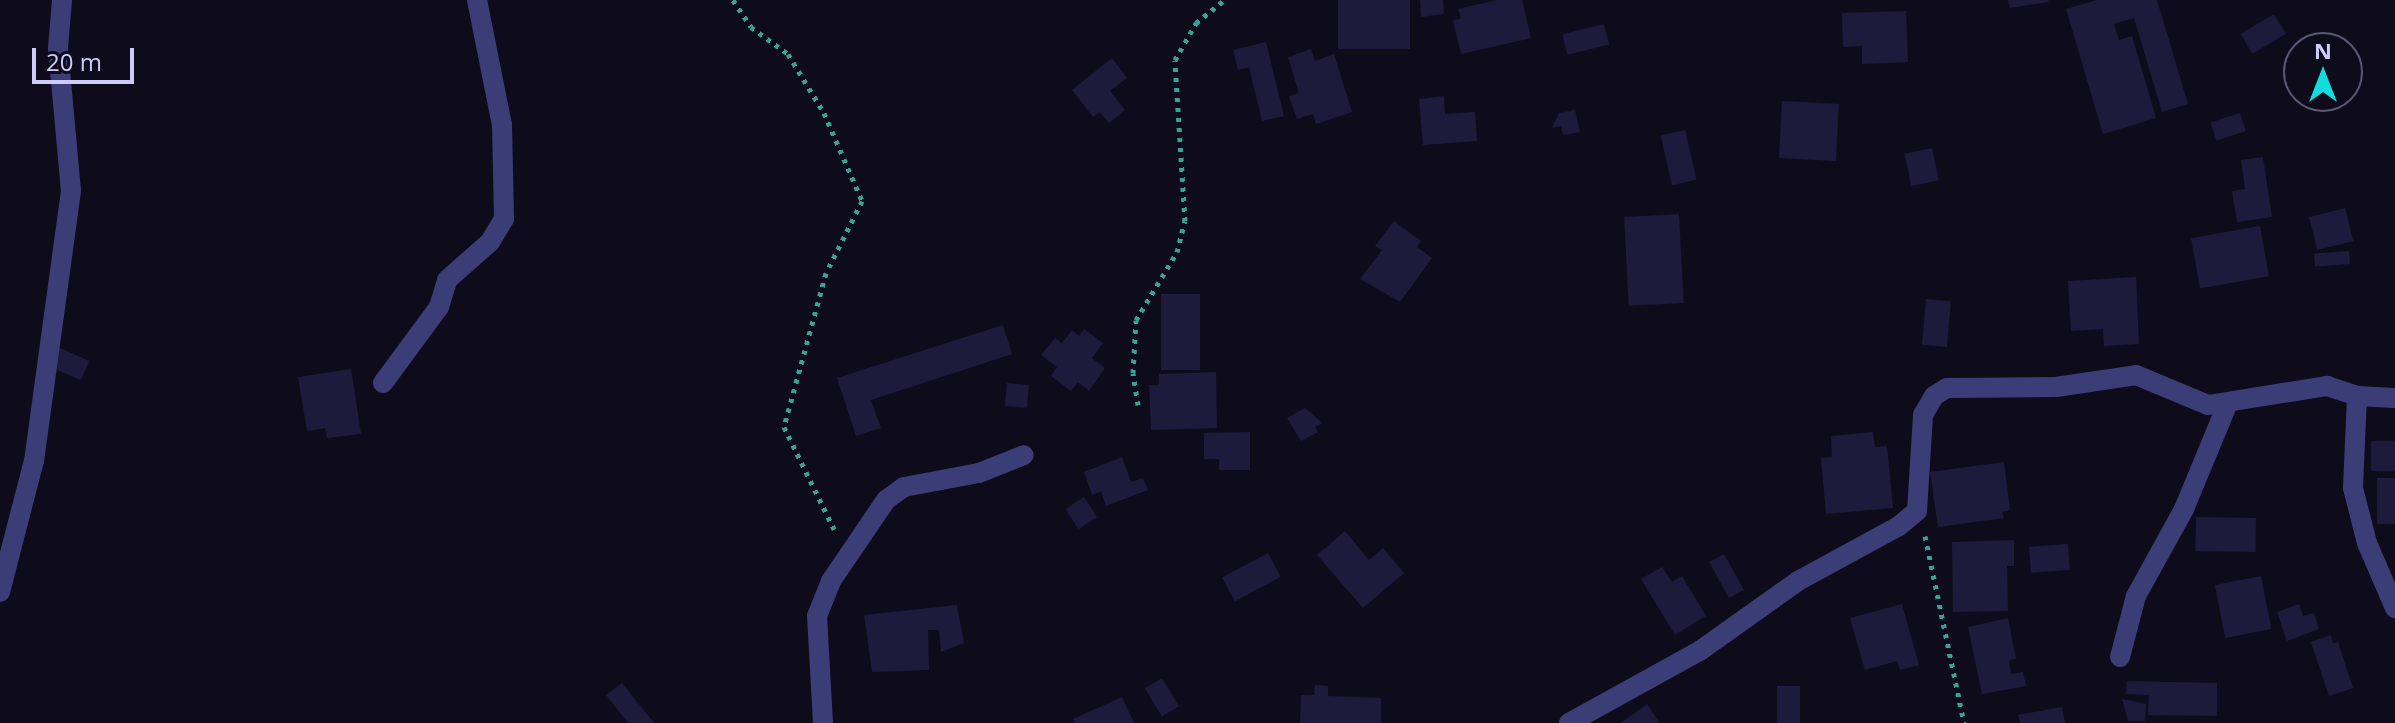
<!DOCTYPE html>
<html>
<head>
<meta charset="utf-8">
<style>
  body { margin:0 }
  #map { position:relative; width:2395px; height:723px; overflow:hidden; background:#0e0c1b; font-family:"Open Sans",sans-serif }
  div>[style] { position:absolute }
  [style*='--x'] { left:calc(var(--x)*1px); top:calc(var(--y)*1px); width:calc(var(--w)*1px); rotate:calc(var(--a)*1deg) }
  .building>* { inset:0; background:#1e1a3b; transform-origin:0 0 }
  .path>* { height:5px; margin-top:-2.5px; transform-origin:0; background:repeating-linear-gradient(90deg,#35a495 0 4px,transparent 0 10px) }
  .minor>* { height:20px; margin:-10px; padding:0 10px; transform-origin:10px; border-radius:10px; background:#3b3d77 }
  span { translate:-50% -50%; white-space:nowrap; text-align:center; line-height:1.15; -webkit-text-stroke:6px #0e0c1b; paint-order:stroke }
  .north { position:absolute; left:2283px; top:32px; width:80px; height:80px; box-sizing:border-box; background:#0e0c1b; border:2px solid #5a5875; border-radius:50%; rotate:0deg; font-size:22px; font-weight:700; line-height:32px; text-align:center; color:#cccbfb }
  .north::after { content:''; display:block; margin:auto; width:28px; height:36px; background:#11dde1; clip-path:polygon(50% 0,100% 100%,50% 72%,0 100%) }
  .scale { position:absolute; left:32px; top:48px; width:102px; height:36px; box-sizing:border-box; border:4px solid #cccbfb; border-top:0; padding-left:10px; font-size:24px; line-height:28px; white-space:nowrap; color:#cccbfb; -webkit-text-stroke:6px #0e0c1b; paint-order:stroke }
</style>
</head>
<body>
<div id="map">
  <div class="building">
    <div style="left:1338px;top:0;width:72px;height:49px"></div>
    <div style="clip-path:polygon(1420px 0,1443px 0,1444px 14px,1421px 17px)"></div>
    <div style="clip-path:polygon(1497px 0,1522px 0,1531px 38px,1461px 54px,1453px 21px,1461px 18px,1458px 9px)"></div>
    <div style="clip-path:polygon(2008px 0,2048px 0,2049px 2px,2010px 8px)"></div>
    <div style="clip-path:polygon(2097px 0,2157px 0,2188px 104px,2162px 112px,2134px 18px,2114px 24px,2119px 40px,2132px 36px,2156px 118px,2103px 134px,2066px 9px)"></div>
    <div style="clip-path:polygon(1906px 11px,1908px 62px,1862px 64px,1862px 46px,1843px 47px,1842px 13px)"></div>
    <div style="left:2274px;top:14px;width:23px;height:39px;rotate:59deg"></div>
    <div style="left:1604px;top:24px;width:21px;height:43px;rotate:76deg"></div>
    <div style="clip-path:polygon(1266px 42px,1284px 116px,1262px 121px,1249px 67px,1238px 70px,1233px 50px)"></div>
    <div style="clip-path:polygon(1311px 49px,1315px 61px,1334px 54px,1352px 112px,1316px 124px,1313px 114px,1297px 119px,1289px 96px,1299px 93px,1288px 57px)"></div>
    <div style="clip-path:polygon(1112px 58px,1127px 78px,1110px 91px,1125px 110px,1109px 123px,1100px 112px,1093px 117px,1072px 90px)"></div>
    <div style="clip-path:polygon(1444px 96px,1445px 114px,1475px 112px,1477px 141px,1423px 145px,1419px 99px)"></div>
    <div style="left:1782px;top:101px;width:57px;height:57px;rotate:3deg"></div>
    <div style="clip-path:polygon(1575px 110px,1580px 132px,1563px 135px,1561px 126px,1552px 128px,1559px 113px)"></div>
    <div style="left:2240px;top:113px;width:19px;height:31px;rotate:72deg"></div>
    <div style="left:1685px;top:130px;width:51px;height:25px;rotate:77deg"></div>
    <div style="left:1932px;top:148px;width:33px;height:28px;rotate:78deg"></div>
    <div style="clip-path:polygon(2263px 157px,2272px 217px,2237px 222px,2232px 191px,2245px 189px,2241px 160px)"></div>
    <div style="left:2345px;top:208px;width:34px;height:37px;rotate:76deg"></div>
    <div style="left:1679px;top:214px;width:89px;height:55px;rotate:87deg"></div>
    <div style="clip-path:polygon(1394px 221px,1421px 241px,1417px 247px,1432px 258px,1400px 302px,1360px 279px,1382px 250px,1375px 246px)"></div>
    <div style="left:2260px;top:226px;width:51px;height:70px;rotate:80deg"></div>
    <div style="left:2349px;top:251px;width:13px;height:35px;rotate:86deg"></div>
    <div style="clip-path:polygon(2136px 277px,2139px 344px,2104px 346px,2103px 329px,2071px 331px,2068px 281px)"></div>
    <div style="left:1161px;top:294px;width:39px;height:76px"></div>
    <div style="left:1926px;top:299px;width:25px;height:46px;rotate:5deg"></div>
    <div style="clip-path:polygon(1003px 325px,1012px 354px,871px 400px,881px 428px,856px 436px,837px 378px)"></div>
    <div style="clip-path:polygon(1084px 329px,1103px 343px,1092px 358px,1105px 368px,1089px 391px,1078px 382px,1071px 391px,1051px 376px,1057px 367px,1041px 355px,1055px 338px,1062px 343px,1072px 330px,1079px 336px)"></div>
    <div style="left:60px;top:348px;width:32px;height:21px;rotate:24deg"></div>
    <div style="clip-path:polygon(351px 369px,361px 434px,327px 438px,325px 428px,307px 431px,298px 377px)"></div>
    <div style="clip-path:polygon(1216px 372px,1217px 428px,1151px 430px,1149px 385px,1159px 385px,1159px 374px)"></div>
    <div style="left:1007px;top:383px;width:22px;height:23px;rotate:5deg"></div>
    <div style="clip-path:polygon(1305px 408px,1322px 423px,1315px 427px,1318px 432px,1301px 441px,1287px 418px)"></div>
    <div style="clip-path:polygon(1250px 432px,1250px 470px,1219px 470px,1219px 459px,1204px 459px,1204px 433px)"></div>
    <div style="clip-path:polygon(1873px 432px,1875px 447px,1887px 446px,1893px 508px,1826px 514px,1821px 458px,1832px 457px,1831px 436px)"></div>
    <div style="left:2371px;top:441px;width:24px;height:30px"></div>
    <div style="clip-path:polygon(1122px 457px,1131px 482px,1143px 478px,1148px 490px,1106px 506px,1101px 491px,1092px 495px,1084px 472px)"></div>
    <div style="clip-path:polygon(2004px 462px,2010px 510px,2002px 512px,2004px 518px,1938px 527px,1930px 472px)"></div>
    <div style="left:2377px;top:478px;width:18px;height:46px"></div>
    <div style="left:1084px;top:497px;width:24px;height:22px;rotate:57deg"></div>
    <div style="left:2196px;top:517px;width:60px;height:34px;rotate:1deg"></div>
    <div style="clip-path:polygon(1345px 531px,1369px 560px,1383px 548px,1404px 573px,1363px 608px,1317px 555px)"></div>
    <div style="clip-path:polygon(2014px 540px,2014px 566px,2007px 566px,2008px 611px,1953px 612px,1952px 542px)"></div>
    <div style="left:2068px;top:544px;width:26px;height:39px;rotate:86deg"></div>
    <div style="left:1268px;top:553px;width:27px;height:52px;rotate:62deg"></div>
    <div style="left:1724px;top:554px;width:41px;height:17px;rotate:61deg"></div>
    <div style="clip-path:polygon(1662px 567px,1672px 582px,1682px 576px,1706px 616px,1675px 635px,1641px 579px)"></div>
    <div style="left:2261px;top:576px;width:54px;height:47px;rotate:79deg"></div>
    <div style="clip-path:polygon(1902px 604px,1919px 665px,1900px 670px,1897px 661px,1865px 670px,1850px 618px)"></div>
    <div style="clip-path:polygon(2299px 604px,2303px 616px,2314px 613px,2319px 629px,2287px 641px,2277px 612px)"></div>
    <div style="clip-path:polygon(957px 605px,964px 643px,941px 652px,939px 630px,928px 630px,929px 670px,872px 672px,864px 615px)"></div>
    <div style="clip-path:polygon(2008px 618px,2016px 659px,2009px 660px,2011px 674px,2023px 672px,2026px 686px,1982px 694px,1968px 627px)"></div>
    <div style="clip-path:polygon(2331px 635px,2333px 643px,2338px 642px,2353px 688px,2329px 696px,2311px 642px)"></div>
    <div style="left:1162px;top:678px;width:33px;height:20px;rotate:59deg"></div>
    <div style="clip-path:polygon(2127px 681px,2217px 683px,2217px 716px,2148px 715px,2149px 695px,2126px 694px)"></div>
    <div style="clip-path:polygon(622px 683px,654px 723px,628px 723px,606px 695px)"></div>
    <div style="clip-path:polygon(1315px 685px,1328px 686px,1328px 696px,1381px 698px,1381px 723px,1300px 723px,1301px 695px,1314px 695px)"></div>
    <div style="left:1777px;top:686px;width:23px;height:37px"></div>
    <div style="clip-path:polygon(1122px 697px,1134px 723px,1075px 723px,1073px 719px)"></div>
    <div style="clip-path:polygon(2122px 699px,2146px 704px,2145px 721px,2128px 721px)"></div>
    <div style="clip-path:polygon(1647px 704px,1660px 723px,1621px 723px)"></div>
    <div style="clip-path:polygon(2062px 707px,2065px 723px,2020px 723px,2018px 715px)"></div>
  </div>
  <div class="path">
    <div style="--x:733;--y:0;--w:32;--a:56"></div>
    <div style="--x:751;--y:27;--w:46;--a:36.1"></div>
    <div style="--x:788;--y:54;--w:69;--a:58.6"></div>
    <div style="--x:824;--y:113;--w:96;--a:66.6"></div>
    <div style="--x:862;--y:201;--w:80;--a:116.6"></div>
    <div style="--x:826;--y:273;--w:160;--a:105.3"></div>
    <div style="--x:784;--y:427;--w:114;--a:63.9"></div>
    <div style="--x:1138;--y:405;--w:32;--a:-99"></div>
    <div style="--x:1133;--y:373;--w:53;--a:-86.8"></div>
    <div style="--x:1136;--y:320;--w:79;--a:-58.9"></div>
    <div style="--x:1177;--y:252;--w:32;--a:-76"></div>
    <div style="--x:1185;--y:221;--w:161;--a:-93.6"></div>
    <div style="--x:1175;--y:60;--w:43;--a:-60.4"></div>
    <div style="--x:1196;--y:23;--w:36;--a:-39"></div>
    <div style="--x:1925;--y:536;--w:191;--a:78.2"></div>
  </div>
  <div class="minor">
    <div style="--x:383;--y:383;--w:94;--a:-53.6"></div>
    <div style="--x:439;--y:307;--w:28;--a:-73"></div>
    <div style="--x:447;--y:280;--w:57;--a:-41.5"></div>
    <div style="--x:490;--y:242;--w:27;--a:-59"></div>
    <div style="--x:504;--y:219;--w:94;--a:-91.2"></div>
    <div style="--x:502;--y:125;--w:127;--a:-101.3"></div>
    <div style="--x:2357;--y:396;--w:92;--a:92.5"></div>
    <div style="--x:2353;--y:488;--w:57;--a:75.7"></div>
    <div style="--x:2367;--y:543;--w:71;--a:66.7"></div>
    <div style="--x:0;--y:592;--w:135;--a:-75.5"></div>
    <div style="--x:34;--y:461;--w:273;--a:-82.2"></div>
    <div style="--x:71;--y:191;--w:144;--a:-95.2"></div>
    <div style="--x:58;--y:48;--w:48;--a:-85.2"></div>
    <div style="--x:2120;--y:657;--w:63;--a:-75.3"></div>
    <div style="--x:2136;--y:596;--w:99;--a:-61.1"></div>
    <div style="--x:2184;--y:509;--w:113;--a:-67.5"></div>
    <div style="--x:823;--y:723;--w:107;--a:-93.2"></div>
    <div style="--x:817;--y:616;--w:38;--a:-68"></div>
    <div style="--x:831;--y:581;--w:98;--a:-55.8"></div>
    <div style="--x:886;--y:500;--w:22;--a:-36"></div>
    <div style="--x:904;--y:487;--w:76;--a:-10.6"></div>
    <div style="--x:979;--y:473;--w:48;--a:-21.8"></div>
    <div style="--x:1569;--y:723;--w:151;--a:-28.9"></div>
    <div style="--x:1701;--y:650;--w:119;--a:-35.4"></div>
    <div style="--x:1798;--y:581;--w:115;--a:-28.6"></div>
    <div style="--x:1899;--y:526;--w:23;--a:-40"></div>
    <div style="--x:1917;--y:511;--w:96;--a:-86.4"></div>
    <div style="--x:1923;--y:415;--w:22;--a:-60"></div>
    <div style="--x:1934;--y:396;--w:15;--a:-32"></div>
    <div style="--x:1947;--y:388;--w:109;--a:-0.5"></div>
    <div style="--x:2056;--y:387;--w:81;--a:-8.5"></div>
    <div style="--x:2136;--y:375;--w:78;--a:22.6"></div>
    <div style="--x:2208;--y:405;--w:121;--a:-9.1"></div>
    <div style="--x:2327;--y:386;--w:32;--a:18"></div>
    <div style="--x:2357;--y:396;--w:38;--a:3"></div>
  </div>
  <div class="north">N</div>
  <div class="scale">20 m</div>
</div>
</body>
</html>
